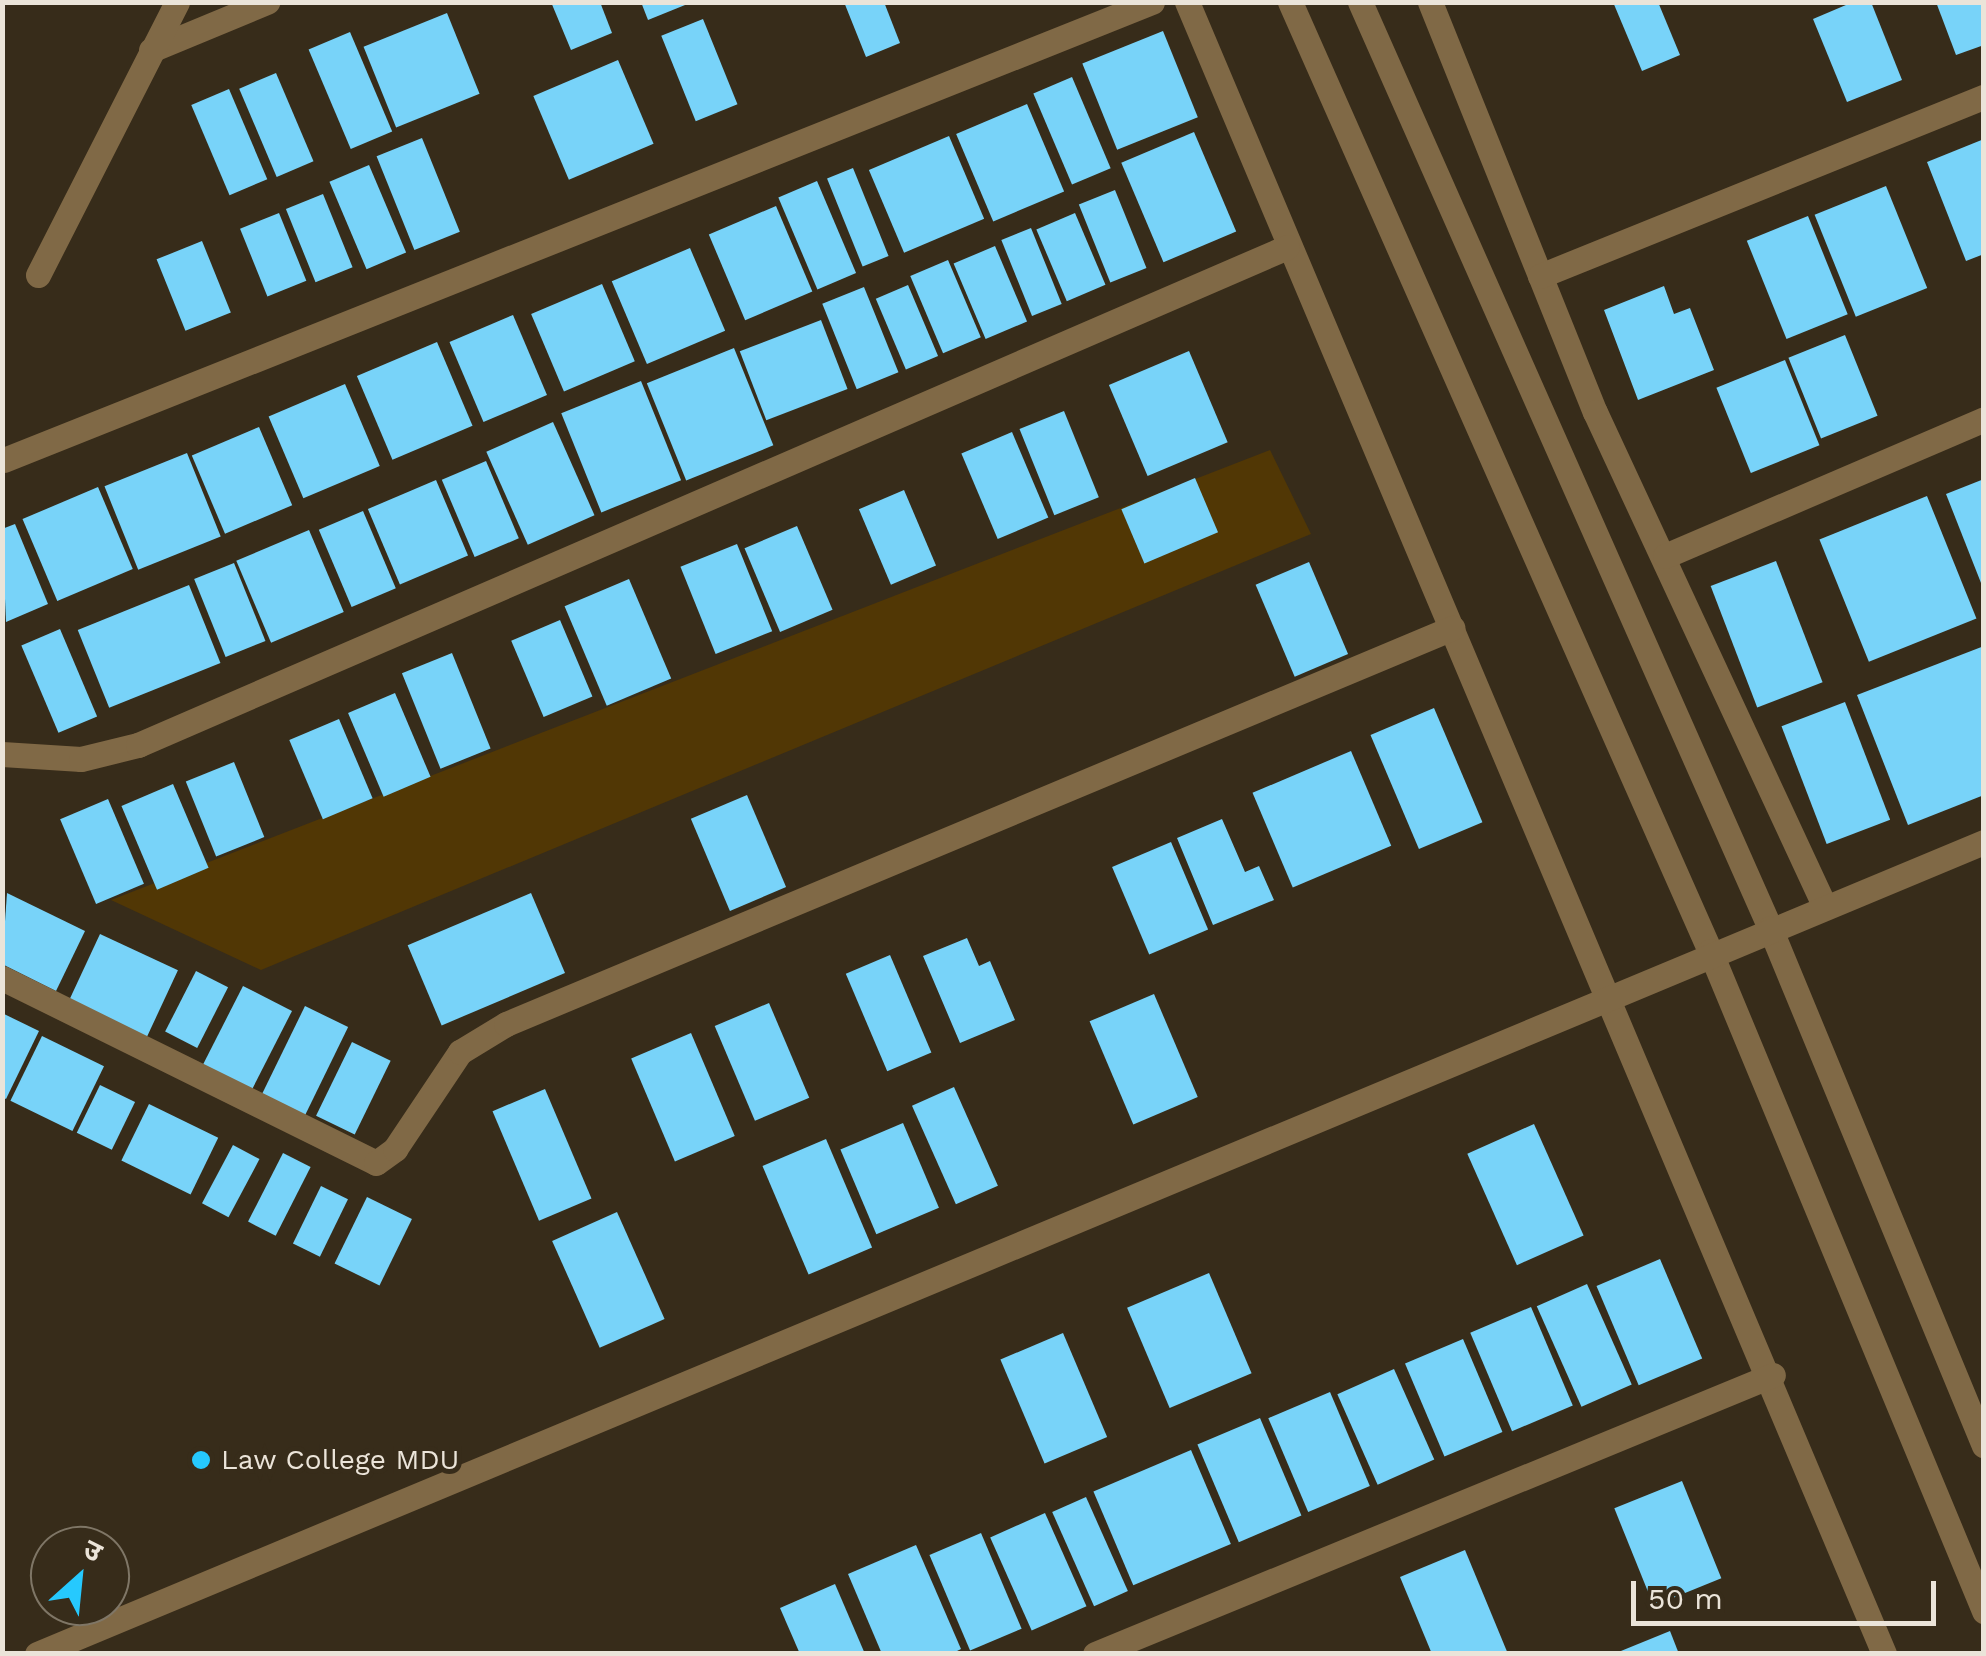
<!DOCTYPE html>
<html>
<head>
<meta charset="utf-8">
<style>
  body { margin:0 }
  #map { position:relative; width:1986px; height:1656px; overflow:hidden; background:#372c1a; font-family:"Work Sans","Noto Sans Devanagari",sans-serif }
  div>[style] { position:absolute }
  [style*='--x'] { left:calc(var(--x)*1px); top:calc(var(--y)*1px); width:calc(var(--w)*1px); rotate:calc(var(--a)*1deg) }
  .green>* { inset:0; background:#513705 }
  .building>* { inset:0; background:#78d3f9; transform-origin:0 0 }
  .minor>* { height:25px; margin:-12.5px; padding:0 12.5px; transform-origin:12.5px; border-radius:12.5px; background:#806946 }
  .dots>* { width:28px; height:28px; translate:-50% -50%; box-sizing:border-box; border:5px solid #372c1a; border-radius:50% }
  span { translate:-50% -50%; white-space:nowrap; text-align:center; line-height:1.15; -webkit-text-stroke:10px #372c1a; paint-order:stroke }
  .poi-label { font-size:28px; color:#ebe4d9 }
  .left { translate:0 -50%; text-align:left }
  .frame { position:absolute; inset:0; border:5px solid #ebe4d9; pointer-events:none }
  .north { position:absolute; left:30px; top:1526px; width:100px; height:100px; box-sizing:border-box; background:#372c1a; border:2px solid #7f7666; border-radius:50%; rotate:27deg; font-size:28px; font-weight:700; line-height:40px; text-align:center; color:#ebe4d9 }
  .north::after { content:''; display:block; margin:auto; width:35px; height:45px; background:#26c9fe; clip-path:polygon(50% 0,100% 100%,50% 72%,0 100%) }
  .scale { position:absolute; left:1631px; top:1581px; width:305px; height:45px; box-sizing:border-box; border:5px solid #ebe4d9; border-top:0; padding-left:12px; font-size:30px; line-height:35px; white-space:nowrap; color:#ebe4d9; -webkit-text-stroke:8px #372c1a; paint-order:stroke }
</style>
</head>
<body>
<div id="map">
  <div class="green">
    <div style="clip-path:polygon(1270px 450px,1311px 534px,261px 970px,111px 900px)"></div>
  </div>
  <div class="building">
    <div style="clip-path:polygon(551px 2px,600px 2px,612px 33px,571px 50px)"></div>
    <div style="clip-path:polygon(641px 2px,690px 2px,690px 3px,648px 20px)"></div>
    <div style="clip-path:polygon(844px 2px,884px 2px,900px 43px,866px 57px)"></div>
    <div style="clip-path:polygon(1613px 2px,1658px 2px,1680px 55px,1642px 71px)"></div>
    <div style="clip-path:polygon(1853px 2px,1871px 2px,1902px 80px,1847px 102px,1813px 19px)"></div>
    <div style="clip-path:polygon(1936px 2px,1984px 2px,1984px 45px,1956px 55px)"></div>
    <div style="left:447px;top:13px;width:87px;height:90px;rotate:68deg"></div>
    <div style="left:703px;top:19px;width:92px;height:45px;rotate:68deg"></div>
    <div style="left:1163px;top:31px;width:93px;height:87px;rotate:68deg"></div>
    <div style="left:350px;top:32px;width:108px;height:45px;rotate:67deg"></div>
    <div style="left:618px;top:60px;width:91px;height:92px;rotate:67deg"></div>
    <div style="left:276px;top:73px;width:96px;height:40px;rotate:67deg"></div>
    <div style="left:1072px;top:77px;width:99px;height:42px;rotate:67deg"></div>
    <div style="left:229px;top:89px;width:98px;height:41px;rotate:67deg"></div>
    <div style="left:1027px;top:104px;width:95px;height:77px;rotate:67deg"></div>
    <div style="left:1194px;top:132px;width:108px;height:79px;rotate:67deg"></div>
    <div style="left:949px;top:136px;width:90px;height:87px;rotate:67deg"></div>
    <div style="left:422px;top:138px;width:101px;height:49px;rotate:68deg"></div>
    <div style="clip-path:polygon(1984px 139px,1984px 254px,1966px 261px,1927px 162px)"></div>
    <div style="left:369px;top:165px;width:95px;height:43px;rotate:67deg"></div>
    <div style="left:853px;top:168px;width:95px;height:28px;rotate:68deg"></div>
    <div style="left:817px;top:181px;width:100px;height:42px;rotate:67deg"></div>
    <div style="left:1886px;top:186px;width:110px;height:77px;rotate:68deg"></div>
    <div style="left:1115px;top:190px;width:84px;height:39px;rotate:68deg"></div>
    <div style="left:323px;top:194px;width:79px;height:40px;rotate:68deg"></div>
    <div style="left:776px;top:206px;width:93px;height:73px;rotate:67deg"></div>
    <div style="left:279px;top:213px;width:73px;height:42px;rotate:68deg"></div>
    <div style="left:1075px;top:213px;width:78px;height:42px;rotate:67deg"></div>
    <div style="left:1808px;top:216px;width:106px;height:66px;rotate:68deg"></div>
    <div style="left:1031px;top:228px;width:82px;height:32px;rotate:68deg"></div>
    <div style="left:202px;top:241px;width:77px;height:49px;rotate:68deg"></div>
    <div style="left:995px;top:246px;width:82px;height:45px;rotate:67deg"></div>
    <div style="left:690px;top:248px;width:90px;height:85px;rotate:67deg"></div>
    <div style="left:948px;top:260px;width:84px;height:41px;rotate:67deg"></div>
    <div style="left:602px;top:284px;width:84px;height:77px;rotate:67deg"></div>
    <div style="left:908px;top:285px;width:77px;height:35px;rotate:67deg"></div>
    <div style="clip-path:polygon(1664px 286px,1674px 314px,1690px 308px,1714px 370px,1638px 400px,1604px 310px)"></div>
    <div style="left:864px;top:287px;width:92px;height:45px;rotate:68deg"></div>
    <div style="left:513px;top:315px;width:87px;height:69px;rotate:67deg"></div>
    <div style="left:821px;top:320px;width:74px;height:87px;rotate:69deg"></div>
    <div style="left:1845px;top:335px;width:87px;height:61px;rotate:68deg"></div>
    <div style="left:437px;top:342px;width:91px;height:87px;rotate:67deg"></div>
    <div style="left:734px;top:348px;width:105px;height:94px;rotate:68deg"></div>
    <div style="left:1189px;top:351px;width:99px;height:87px;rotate:67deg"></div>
    <div style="left:1785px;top:360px;width:92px;height:74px;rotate:68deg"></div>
    <div style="left:641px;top:381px;width:107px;height:86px;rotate:68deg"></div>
    <div style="left:345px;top:384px;width:89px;height:83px;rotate:67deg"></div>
    <div style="left:1064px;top:411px;width:93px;height:48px;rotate:68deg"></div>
    <div style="left:553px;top:422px;width:102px;height:73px;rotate:66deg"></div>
    <div style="left:259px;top:427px;width:85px;height:73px;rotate:67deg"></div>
    <div style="left:1012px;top:432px;width:93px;height:55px;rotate:67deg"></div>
    <div style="left:187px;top:453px;width:90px;height:89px;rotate:68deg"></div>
    <div style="left:486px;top:461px;width:84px;height:48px;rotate:67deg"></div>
    <div style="left:1195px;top:478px;width:59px;height:80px;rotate:67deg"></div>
    <div style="clip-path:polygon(1984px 479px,1984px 588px,1983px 588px,1946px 494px)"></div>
    <div style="left:436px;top:480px;width:82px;height:74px;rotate:67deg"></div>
    <div style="left:98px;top:487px;width:89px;height:82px;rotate:67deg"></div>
    <div style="left:904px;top:490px;width:82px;height:49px;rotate:67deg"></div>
    <div style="left:1927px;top:496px;width:132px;height:116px;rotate:68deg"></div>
    <div style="left:363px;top:511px;width:84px;height:48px;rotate:67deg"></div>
    <div style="clip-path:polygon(15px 524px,48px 604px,6px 622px,2px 529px)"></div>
    <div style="left:797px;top:526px;width:91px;height:57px;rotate:67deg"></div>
    <div style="left:309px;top:530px;width:89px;height:79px;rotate:67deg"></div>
    <div style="left:737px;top:544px;width:94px;height:61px;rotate:68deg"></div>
    <div style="left:1776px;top:561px;width:130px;height:70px;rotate:69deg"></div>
    <div style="left:1309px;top:562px;width:100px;height:58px;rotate:67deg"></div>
    <div style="left:234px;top:563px;width:84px;height:43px;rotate:68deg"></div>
    <div style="left:629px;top:579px;width:108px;height:70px;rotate:67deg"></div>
    <div style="left:189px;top:585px;width:84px;height:120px;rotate:68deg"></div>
    <div style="left:560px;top:620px;width:83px;height:53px;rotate:67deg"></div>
    <div style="left:60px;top:629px;width:95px;height:42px;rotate:67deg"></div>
    <div style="clip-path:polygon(1984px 646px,1984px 795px,1908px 825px,1857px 695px)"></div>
    <div style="left:452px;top:653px;width:103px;height:54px;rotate:68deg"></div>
    <div style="left:395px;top:693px;width:91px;height:51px;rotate:67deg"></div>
    <div style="left:1845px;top:702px;width:126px;height:68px;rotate:69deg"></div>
    <div style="left:1434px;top:708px;width:124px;height:69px;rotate:67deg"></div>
    <div style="left:339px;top:719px;width:86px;height:54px;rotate:67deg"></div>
    <div style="left:1351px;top:751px;width:103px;height:107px;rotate:67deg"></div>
    <div style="left:234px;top:762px;width:81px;height:52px;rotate:68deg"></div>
    <div style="left:173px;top:784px;width:91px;height:56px;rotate:67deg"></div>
    <div style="left:747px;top:795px;width:100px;height:61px;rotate:67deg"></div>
    <div style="left:108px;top:799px;width:92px;height:52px;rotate:67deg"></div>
    <div style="clip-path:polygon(1222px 819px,1245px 872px,1259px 866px,1274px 900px,1213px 925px,1177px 838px)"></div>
    <div style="left:1171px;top:842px;width:95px;height:64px;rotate:67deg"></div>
    <div style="clip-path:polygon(7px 893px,85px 931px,56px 991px,2px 964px)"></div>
    <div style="left:531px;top:893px;width:87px;height:134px;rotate:67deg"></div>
    <div style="left:100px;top:934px;width:86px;height:76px;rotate:25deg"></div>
    <div style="clip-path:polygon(967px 938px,979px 966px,990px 961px,1015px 1020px,960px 1043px,923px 956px)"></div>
    <div style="left:890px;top:955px;width:106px;height:48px;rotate:67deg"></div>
    <div style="left:196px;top:971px;width:36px;height:68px;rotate:27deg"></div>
    <div style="left:243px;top:986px;width:55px;height:90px;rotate:27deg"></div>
    <div style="left:1154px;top:994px;width:112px;height:70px;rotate:67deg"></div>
    <div style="left:769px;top:1003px;width:103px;height:59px;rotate:67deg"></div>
    <div style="left:305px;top:1006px;width:48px;height:98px;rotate:26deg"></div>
    <div style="clip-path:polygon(2px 1013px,39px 1031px,6px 1099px,2px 1097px)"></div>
    <div style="left:691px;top:1033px;width:112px;height:65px;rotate:67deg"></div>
    <div style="left:42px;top:1036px;width:69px;height:72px;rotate:26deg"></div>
    <div style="left:352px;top:1042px;width:43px;height:82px;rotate:26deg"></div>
    <div style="left:100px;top:1085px;width:39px;height:53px;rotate:26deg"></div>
    <div style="left:954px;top:1087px;width:108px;height:46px;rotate:66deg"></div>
    <div style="left:545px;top:1089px;width:119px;height:57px;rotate:67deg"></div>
    <div style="left:149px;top:1104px;width:77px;height:63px;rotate:26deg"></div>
    <div style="left:903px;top:1123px;width:92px;height:68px;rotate:67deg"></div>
    <div style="left:1534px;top:1124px;width:122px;height:73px;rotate:66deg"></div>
    <div style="left:826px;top:1139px;width:118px;height:69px;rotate:67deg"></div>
    <div style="left:233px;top:1145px;width:30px;height:66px;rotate:28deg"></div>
    <div style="left:283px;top:1153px;width:31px;height:77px;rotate:27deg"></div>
    <div style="left:321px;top:1186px;width:30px;height:64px;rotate:26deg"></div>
    <div style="left:367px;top:1197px;width:50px;height:74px;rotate:26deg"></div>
    <div style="left:617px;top:1212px;width:117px;height:71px;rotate:66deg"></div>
    <div style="left:1660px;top:1259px;width:108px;height:69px;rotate:67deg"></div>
    <div style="left:1209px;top:1273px;width:109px;height:89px;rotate:67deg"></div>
    <div style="left:1587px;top:1284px;width:110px;height:55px;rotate:66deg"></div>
    <div style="left:1531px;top:1307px;width:107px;height:66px;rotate:67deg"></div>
    <div style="left:1063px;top:1333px;width:113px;height:68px;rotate:67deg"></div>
    <div style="left:1463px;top:1339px;width:101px;height:63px;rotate:67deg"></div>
    <div style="left:1394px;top:1369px;width:99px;height:62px;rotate:66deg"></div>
    <div style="left:1330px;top:1392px;width:102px;height:67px;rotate:67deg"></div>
    <div style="left:1260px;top:1418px;width:106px;height:68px;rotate:67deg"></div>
    <div style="left:1191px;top:1450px;width:102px;height:106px;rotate:67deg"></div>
    <div style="left:1682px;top:1481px;width:105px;height:73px;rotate:68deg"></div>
    <div style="left:1086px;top:1497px;width:103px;height:37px;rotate:66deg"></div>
    <div style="left:1045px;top:1513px;width:102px;height:60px;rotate:66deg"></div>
    <div style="left:981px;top:1533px;width:104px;height:56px;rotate:67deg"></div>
    <div style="clip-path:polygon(916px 1545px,961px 1649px,951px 1654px,882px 1654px,848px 1574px)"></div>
    <div style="clip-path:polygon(1465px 1550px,1508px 1654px,1432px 1654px,1400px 1577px)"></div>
    <div style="clip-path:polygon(835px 1584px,865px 1654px,800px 1654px,780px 1608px)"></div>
    <div style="clip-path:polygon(1670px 1631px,1679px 1654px,1616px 1654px,1616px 1653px)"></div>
  </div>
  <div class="minor">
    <div style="--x:1187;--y:2;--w:1793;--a:67.12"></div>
    <div style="--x:1290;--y:2;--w:1038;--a:66.13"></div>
    <div style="--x:1710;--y:951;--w:715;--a:67.45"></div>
    <div style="--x:1360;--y:2;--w:1013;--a:66.12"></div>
    <div style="--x:1770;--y:928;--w:560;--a:67.55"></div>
    <div style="--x:1430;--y:2;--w:442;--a:68.1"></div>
    <div style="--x:1595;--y:412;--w:546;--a:65.08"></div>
    <div style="--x:151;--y:50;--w:126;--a:-22.5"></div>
    <div style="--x:38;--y:275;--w:306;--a:-63"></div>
    <div style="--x:1540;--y:276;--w:479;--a:-22"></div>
    <div style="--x:4;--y:460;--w:1236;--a:-21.75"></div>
    <div style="--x:1665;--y:556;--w:347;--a:-23.2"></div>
    <div style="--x:2;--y:754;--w:79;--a:3.6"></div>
    <div style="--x:81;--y:759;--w:59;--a:-13.8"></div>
    <div style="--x:138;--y:745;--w:1252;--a:-23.43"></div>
    <div style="--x:2;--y:978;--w:417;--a:26.3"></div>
    <div style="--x:376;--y:1163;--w:24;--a:-36"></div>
    <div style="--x:395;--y:1149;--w:117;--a:-56.2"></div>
    <div style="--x:460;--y:1052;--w:54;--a:-31.3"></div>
    <div style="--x:506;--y:1024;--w:1026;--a:-22.71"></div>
    <div style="--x:37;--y:1654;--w:2110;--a:-22.64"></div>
    <div style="--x:1095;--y:1654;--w:733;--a:-22.37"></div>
  </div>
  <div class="dots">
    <div style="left:201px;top:1460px;background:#26c9fe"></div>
  </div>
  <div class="poi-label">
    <span class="left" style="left:221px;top:1460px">Law College MDU</span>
  </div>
  <div class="frame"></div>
  <div class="north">उ</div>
  <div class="scale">50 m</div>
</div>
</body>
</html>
